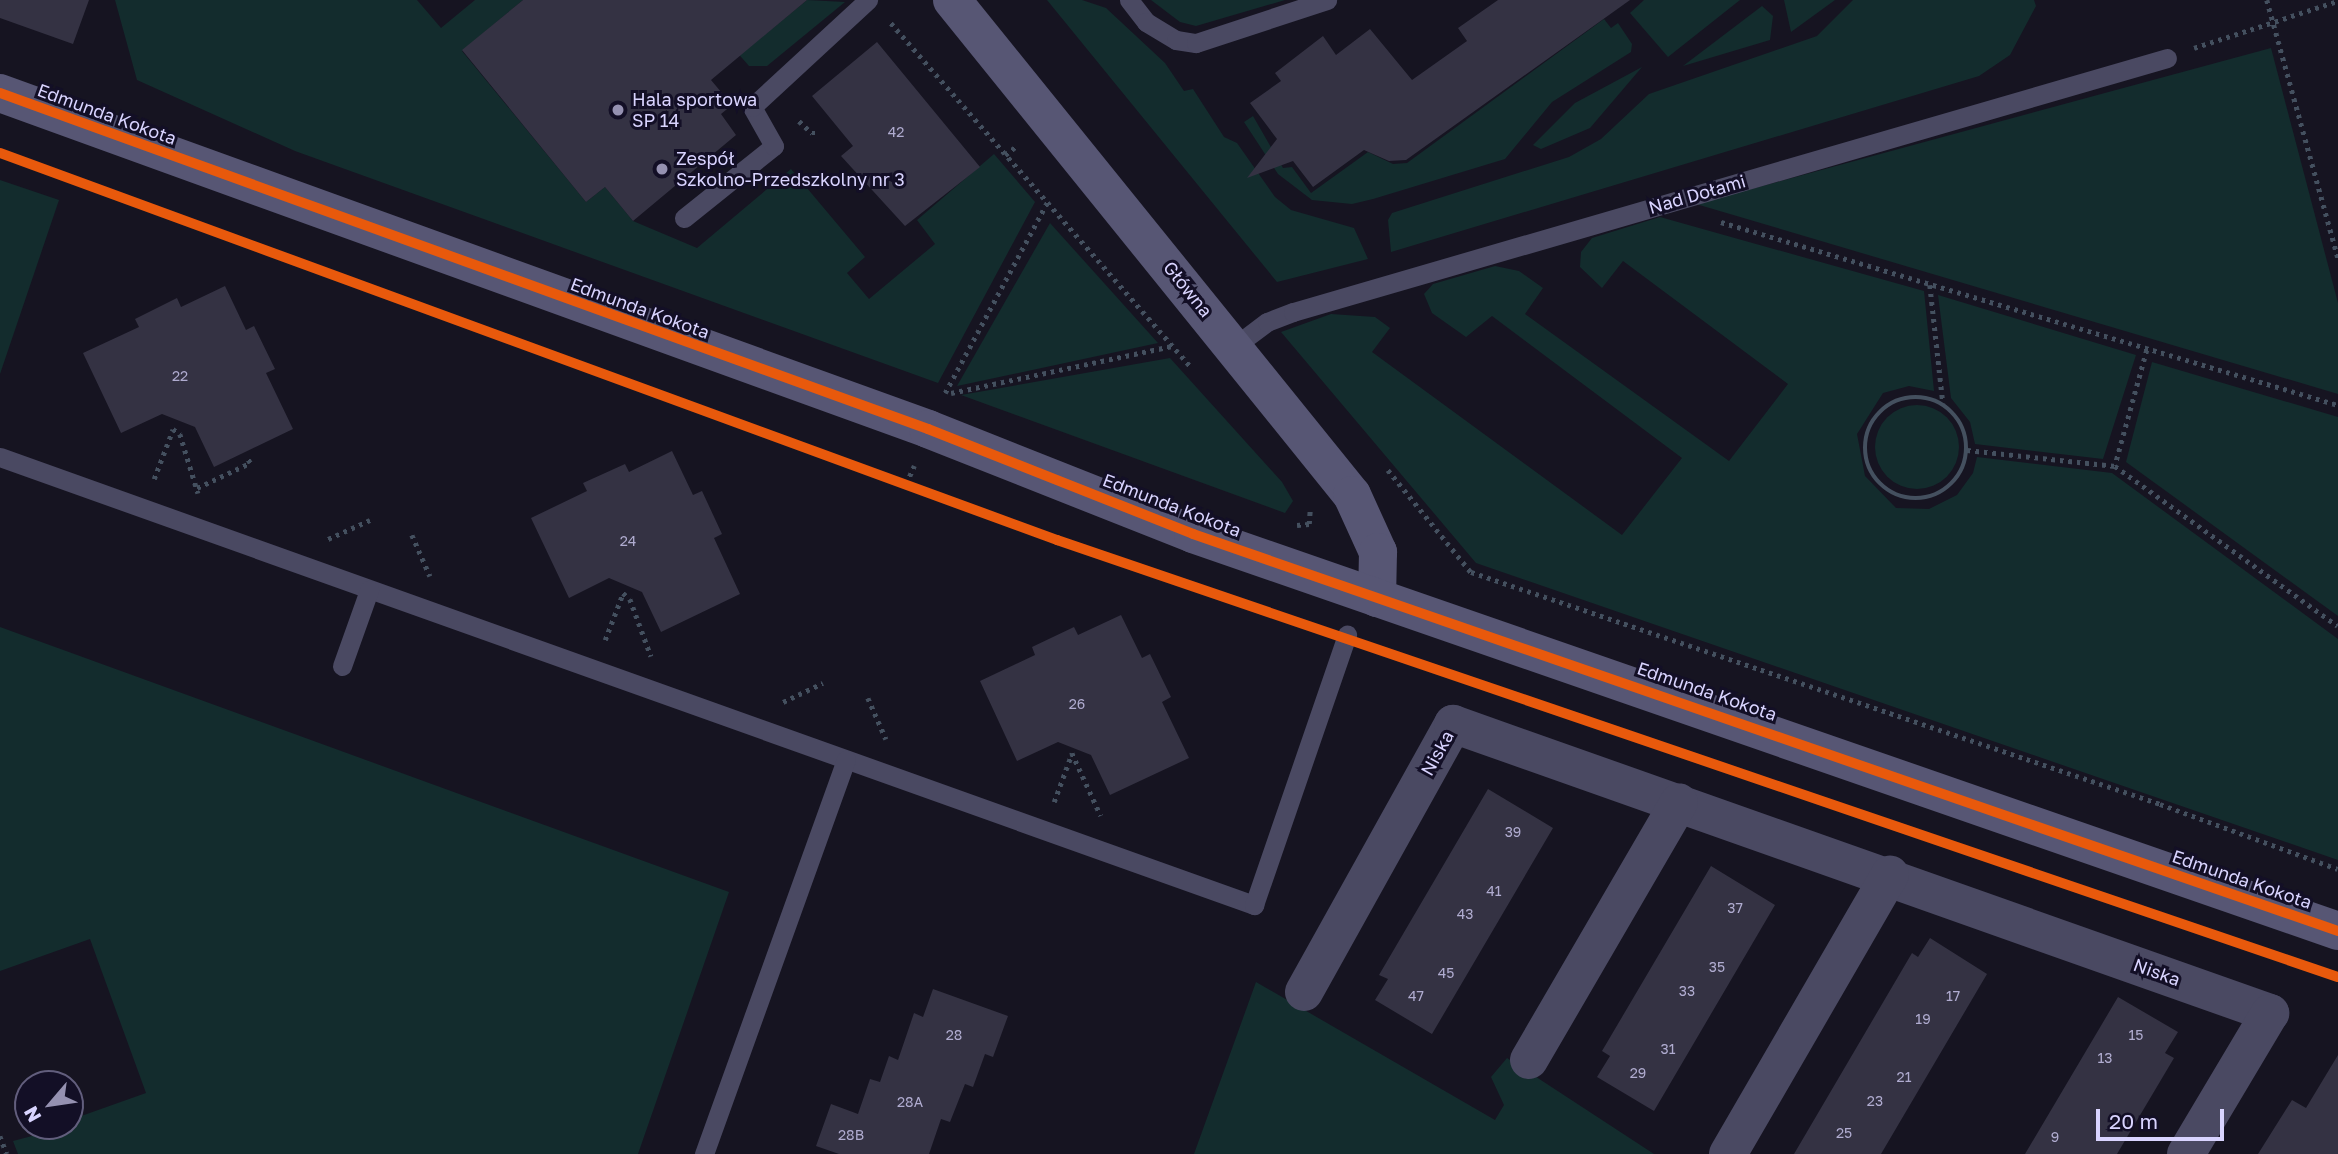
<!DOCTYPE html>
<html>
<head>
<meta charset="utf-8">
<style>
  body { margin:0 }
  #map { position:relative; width:2338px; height:1154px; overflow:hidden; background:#161421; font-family:"Golos Text",sans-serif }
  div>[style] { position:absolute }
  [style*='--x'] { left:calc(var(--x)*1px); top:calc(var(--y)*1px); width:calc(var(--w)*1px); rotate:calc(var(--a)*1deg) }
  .green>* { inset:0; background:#132c2d }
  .round { border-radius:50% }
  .building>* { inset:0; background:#343243 }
  .path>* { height:4.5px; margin-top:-2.25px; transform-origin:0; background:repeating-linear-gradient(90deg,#44505f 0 3.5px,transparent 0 8.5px) }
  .path>.ring { margin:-2.25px; padding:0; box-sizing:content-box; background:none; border:4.5px solid #44505f; border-radius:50% }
  .lane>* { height:19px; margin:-9.5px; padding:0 9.5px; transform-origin:9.5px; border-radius:9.5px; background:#4a4962 }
  .street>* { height:38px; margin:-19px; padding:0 19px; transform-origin:19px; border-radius:19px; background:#4a4962 }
  .secondary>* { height:38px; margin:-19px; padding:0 19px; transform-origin:19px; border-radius:19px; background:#575674 }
  .cycleway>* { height:10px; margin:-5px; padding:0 5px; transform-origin:5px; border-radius:5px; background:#e8590c }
  .dots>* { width:19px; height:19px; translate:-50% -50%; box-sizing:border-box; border:4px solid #130f26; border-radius:50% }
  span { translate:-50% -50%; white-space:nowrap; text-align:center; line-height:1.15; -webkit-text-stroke:6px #130f26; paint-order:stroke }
  .number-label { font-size:14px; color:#b0acd0 }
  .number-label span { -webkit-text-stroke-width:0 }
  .poi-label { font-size:18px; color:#d9d4ff }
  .left { translate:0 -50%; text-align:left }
  .street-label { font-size:18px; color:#d9d4ff }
  .north { position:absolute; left:14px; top:1070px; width:70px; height:70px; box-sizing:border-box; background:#130f26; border:2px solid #625e7d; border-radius:50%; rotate:241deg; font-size:19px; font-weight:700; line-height:28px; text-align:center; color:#d9d4ff }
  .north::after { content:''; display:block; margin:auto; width:24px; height:32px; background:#9591b1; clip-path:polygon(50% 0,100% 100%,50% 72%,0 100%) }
  .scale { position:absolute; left:2096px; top:1109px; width:128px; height:32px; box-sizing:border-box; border:4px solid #d9d4ff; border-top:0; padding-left:9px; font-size:21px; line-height:24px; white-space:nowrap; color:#d9d4ff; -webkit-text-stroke:5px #130f26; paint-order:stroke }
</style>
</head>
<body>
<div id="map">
  <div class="green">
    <div style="clip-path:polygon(115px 0,417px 0,441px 28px,475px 0,523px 0,462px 51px,586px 202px,605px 187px,633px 221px,697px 248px,791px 169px,865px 257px,847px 273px,869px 299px,935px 244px,917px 220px,994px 154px,1035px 202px,938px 383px,295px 151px,137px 80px)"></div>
    <div style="clip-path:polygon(807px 0,845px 2px,767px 66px,749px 66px,728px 42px,746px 50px)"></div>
    <div style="clip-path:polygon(1047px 0,1082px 0,1106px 8px,1165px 63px,1184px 91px,1193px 89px,1224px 137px,1237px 143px,1275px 197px,1291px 210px,1354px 228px,1368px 259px,1277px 282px)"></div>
    <div style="clip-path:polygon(1151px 0,1285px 0,1196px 26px,1180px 22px)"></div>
    <div style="clip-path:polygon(1644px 0,1740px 0,1668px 57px,1630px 13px)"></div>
    <div style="clip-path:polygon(1784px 0,1835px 0,1791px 32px)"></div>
    <div style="clip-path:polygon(1853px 0,2034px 0,2036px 6px,2010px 55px,1979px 76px,1391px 252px,1388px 220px,1392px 213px,1569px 157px,1601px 139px,1649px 94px,1817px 36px)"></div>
    <div style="clip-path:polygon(1762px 6px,1773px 16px,1770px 40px,1683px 66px)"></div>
    <div style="clip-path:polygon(1604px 19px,1611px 28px,1618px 23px,1632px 44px,1631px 52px,1552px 102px,1505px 159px,1373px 199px,1352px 204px,1312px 200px,1278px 174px,1244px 122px,1253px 116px,1283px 168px,1292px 167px,1311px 193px,1368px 152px,1393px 164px,1407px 163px)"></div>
    <div style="clip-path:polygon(2271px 48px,2338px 303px,2338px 394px,1696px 204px)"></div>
    <div style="clip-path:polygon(1642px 67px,1590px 128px,1541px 149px,1533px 145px,1575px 103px)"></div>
    <div style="clip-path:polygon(0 180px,59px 200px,0 374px)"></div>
    <div style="clip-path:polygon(1660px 217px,1924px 291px,1934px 391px,1909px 386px,1883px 393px,1857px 434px,1865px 476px,1896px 508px,1929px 509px,1957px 495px,1973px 473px,1977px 457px,2112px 473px,2338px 639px,2338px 860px,1476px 563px,1281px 332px,1331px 314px,1375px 317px,1390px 328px,1372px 352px,1622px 535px,1682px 458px,1492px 316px,1466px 337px,1432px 313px,1424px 294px,1433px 284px,1495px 266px,1519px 271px,1543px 288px,1525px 314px,1729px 461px,1788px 384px,1623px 261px,1602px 288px,1580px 267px,1581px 252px,1592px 238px)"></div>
    <div style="clip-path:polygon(1050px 223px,1158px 343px,957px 386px)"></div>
    <div style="clip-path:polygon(1938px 295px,2136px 355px,2103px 459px,1975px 444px,1970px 422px,1951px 398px)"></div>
    <div style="clip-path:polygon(1170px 358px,1282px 482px,1293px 501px,1285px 513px,961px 395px)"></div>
    <div style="clip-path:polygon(2152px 362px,2338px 417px,2338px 616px,2126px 462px)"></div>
    <div class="round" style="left:1875px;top:405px;width:84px;height:84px"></div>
    <div style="clip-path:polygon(0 627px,729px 892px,638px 1154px,18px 1154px,13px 1141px,70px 1126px,70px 1120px,146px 1093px,90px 939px,0 971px)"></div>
    <div style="clip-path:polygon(1256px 982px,1495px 1120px,1504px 1105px,1491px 1077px,1507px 1058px,1654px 1154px,1194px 1154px)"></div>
  </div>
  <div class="building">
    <div style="clip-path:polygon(0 0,89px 0,73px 44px,0 18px)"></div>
    <div style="clip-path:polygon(523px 0,807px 0,711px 80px,732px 105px,721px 114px,736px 135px,633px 221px,605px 187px,586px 202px,462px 50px)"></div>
    <div style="clip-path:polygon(1498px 0,1630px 0,1406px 160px,1389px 161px,1364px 150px,1313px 187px,1293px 161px,1247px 178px,1277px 139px,1250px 103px,1281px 81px,1275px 73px,1323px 36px,1336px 55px,1370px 29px,1412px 80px,1467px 41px,1458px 28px)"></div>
    <div style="clip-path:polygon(877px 42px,980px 167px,905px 226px,841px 156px,853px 146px,812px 96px)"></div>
    <div style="clip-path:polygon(225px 286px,246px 330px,254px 326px,275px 369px,266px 373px,293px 429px,214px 467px,195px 427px,162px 414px,121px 433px,83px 353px,139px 327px,135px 319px,177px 298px,181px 307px)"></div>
    <div style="clip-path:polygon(672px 451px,693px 495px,702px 491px,722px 534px,714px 538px,740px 594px,661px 632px,642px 592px,609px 578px,569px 598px,531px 518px,587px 491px,583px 483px,625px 464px,629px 472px)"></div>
    <div style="clip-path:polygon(1121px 615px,1142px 658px,1150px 654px,1171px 697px,1162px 702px,1189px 758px,1110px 795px,1091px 755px,1058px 742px,1017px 761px,980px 681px,1035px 655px,1032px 647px,1074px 627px,1078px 635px)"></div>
    <div style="clip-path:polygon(1488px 789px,1553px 828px,1432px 1034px,1375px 1000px,1388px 979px,1379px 975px)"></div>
    <div style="clip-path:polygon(1711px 866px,1775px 905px,1654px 1111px,1597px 1077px,1610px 1056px,1602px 1051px)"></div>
    <div style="clip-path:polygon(1930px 938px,1987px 974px,1881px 1154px,1794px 1154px,1912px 953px,1918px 957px)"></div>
    <div style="clip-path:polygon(933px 989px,1008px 1016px,993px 1057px,985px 1054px,973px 1087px,965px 1084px,950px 1122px,941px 1119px,929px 1154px,839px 1154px,816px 1146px,831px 1104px,858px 1114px,870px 1079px,880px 1082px,889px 1056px,898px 1060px,914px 1013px,923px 1017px)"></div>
    <div style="clip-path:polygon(2118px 997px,2178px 1032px,2165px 1053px,2174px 1058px,2117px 1154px,2025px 1154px)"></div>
    <div style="clip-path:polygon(2338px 1055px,2338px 1154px,2258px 1154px,2292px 1100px,2306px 1108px)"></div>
  </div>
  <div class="path">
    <div style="--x:2267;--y:0;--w:268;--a:74.6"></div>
    <div style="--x:891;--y:23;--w:456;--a:48.9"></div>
    <div style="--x:2194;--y:48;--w:151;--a:-18.1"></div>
    <div style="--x:799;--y:121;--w:18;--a:43"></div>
    <div style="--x:812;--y:133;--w:7;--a:0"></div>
    <div style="--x:1005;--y:155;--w:16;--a:-38"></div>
    <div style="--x:1721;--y:222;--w:644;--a:16.52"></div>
    <div style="--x:1930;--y:285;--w:119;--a:83.7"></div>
    <div style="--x:2147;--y:350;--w:120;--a:105.4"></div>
    <div style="--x:2115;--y:466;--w:274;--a:35.7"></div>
    <div style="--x:945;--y:393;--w:216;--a:-61.8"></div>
    <div style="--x:951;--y:393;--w:226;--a:-12"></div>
    <div class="ring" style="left:1865px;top:397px;width:97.5px;height:97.5px"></div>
    <div style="--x:1967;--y:450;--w:149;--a:6.2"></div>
    <div style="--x:1388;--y:470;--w:132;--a:50.9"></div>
    <div style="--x:1471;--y:572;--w:727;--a:18.61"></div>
    <div style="--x:2160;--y:804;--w:189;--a:20.1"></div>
    <div style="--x:154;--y:479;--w:53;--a:-69.2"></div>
    <div style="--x:173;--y:429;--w:9;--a:36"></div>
    <div style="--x:180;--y:434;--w:62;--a:73"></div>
    <div style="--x:906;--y:484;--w:20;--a:-66"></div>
    <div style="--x:197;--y:488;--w:59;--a:-25.3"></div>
    <div style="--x:250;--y:463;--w:8;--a:-120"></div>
    <div style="--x:1297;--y:525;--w:12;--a:-5"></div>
    <div style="--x:1309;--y:524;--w:13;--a:-86"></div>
    <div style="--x:412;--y:535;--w:45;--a:66.3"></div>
    <div style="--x:328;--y:539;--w:46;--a:-24.3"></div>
    <div style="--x:605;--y:640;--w:50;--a:-69"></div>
    <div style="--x:623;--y:593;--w:9;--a:41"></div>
    <div style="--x:630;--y:599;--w:61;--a:69.8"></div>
    <div style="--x:868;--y:698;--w:45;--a:66.3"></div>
    <div style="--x:783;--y:702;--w:44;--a:-25.4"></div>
    <div style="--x:1054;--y:802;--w:52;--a:-69.8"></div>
    <div style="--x:1072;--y:753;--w:69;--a:65.3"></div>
    <div style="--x:0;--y:1136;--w:19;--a:69"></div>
  </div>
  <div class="lane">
    <div style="--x:1129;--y:0;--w:28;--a:52"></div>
    <div style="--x:1146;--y:22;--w:35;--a:31"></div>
    <div style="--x:1176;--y:40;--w:20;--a:9"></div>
    <div style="--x:1196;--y:43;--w:138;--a:-18.2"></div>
    <div style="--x:684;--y:218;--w:115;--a:-38.7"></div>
    <div style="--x:774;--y:146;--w:45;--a:-119.4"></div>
    <div style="--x:752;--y:107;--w:158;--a:-42.7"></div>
    <div style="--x:1235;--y:346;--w:40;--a:-37"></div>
    <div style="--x:1267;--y:322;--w:28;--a:-21"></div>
    <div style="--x:1293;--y:312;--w:910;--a:-16.2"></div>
    <div style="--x:0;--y:457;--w:1332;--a:19.66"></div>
    <div style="--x:1254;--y:905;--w:286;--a:-71"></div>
    <div style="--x:342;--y:666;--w:81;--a:-70.4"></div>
    <div style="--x:704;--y:1154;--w:419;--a:-70.2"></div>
  </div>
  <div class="street">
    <div style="--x:1304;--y:992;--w:307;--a:-60.9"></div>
    <div style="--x:1453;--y:724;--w:867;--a:19.48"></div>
    <div style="--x:2270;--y:1013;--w:164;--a:120.8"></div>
    <div style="--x:1529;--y:1060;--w:298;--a:-59.8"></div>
    <div style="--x:1728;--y:1154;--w:323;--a:-59.9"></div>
  </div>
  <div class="secondary">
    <div style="--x:952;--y:0;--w:636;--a:51.06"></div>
    <div style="--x:1352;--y:495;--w:63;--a:65.5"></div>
    <div style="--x:1378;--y:552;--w:46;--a:91.2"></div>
    <div style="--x:0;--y:93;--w:987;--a:19.9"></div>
    <div style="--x:928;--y:429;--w:285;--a:21.6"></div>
    <div style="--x:1193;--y:534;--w:1212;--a:19.12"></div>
  </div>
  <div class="cycleway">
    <div style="--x:0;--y:93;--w:987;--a:19.9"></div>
    <div style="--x:928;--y:429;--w:285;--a:21.6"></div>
    <div style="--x:1193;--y:534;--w:1212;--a:19.12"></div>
    <div style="--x:0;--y:153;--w:1126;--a:20.11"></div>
    <div style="--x:1057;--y:540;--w:1353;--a:18.84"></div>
  </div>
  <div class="dots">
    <div style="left:618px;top:110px;background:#9591b1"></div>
    <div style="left:662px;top:169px;background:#9591b1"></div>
  </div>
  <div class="number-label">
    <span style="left:896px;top:132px">42</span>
    <span style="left:180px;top:376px">22</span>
    <span style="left:628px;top:541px">24</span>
    <span style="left:1077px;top:704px">26</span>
    <span style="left:1513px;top:832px">39</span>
    <span style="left:1494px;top:891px">41</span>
    <span style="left:1735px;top:908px">37</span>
    <span style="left:1465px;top:914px">43</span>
    <span style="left:1717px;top:967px">35</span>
    <span style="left:1446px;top:973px">45</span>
    <span style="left:1687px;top:991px">33</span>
    <span style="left:1416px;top:996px">47</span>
    <span style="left:1953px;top:996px">17</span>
    <span style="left:1923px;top:1019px">19</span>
    <span style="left:954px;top:1035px">28</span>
    <span style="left:2136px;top:1035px">15</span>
    <span style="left:1668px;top:1049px">31</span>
    <span style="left:2105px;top:1058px">13</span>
    <span style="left:1638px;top:1073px">29</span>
    <span style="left:1904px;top:1077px">21</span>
    <span style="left:1875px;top:1101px">23</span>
    <span style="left:910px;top:1102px">28A</span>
    <span style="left:1844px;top:1133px">25</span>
    <span style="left:851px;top:1135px">28B</span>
    <span style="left:2055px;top:1137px">9</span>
  </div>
  <div class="poi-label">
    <span class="left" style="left:632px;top:110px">Hala sportowa<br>SP 14</span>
    <span class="left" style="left:676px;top:169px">Zespół<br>Szkolno-Przedszkolny nr 3</span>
  </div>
  <div class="street-label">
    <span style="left:107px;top:114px;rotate:20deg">Edmunda Kokota</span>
    <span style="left:1697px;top:194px;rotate:-16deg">Nad Dołami</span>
    <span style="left:1188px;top:289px;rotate:51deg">Główna</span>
    <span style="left:640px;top:308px;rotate:20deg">Edmunda Kokota</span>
    <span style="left:1172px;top:505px;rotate:21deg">Edmunda Kokota</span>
    <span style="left:1707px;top:691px;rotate:19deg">Edmunda Kokota</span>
    <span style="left:1437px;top:753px;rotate:-61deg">Niska</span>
    <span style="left:2242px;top:879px;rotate:19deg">Edmunda Kokota</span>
    <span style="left:2157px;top:972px;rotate:20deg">Niska</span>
  </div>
  <div class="north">N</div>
  <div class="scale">20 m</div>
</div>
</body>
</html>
